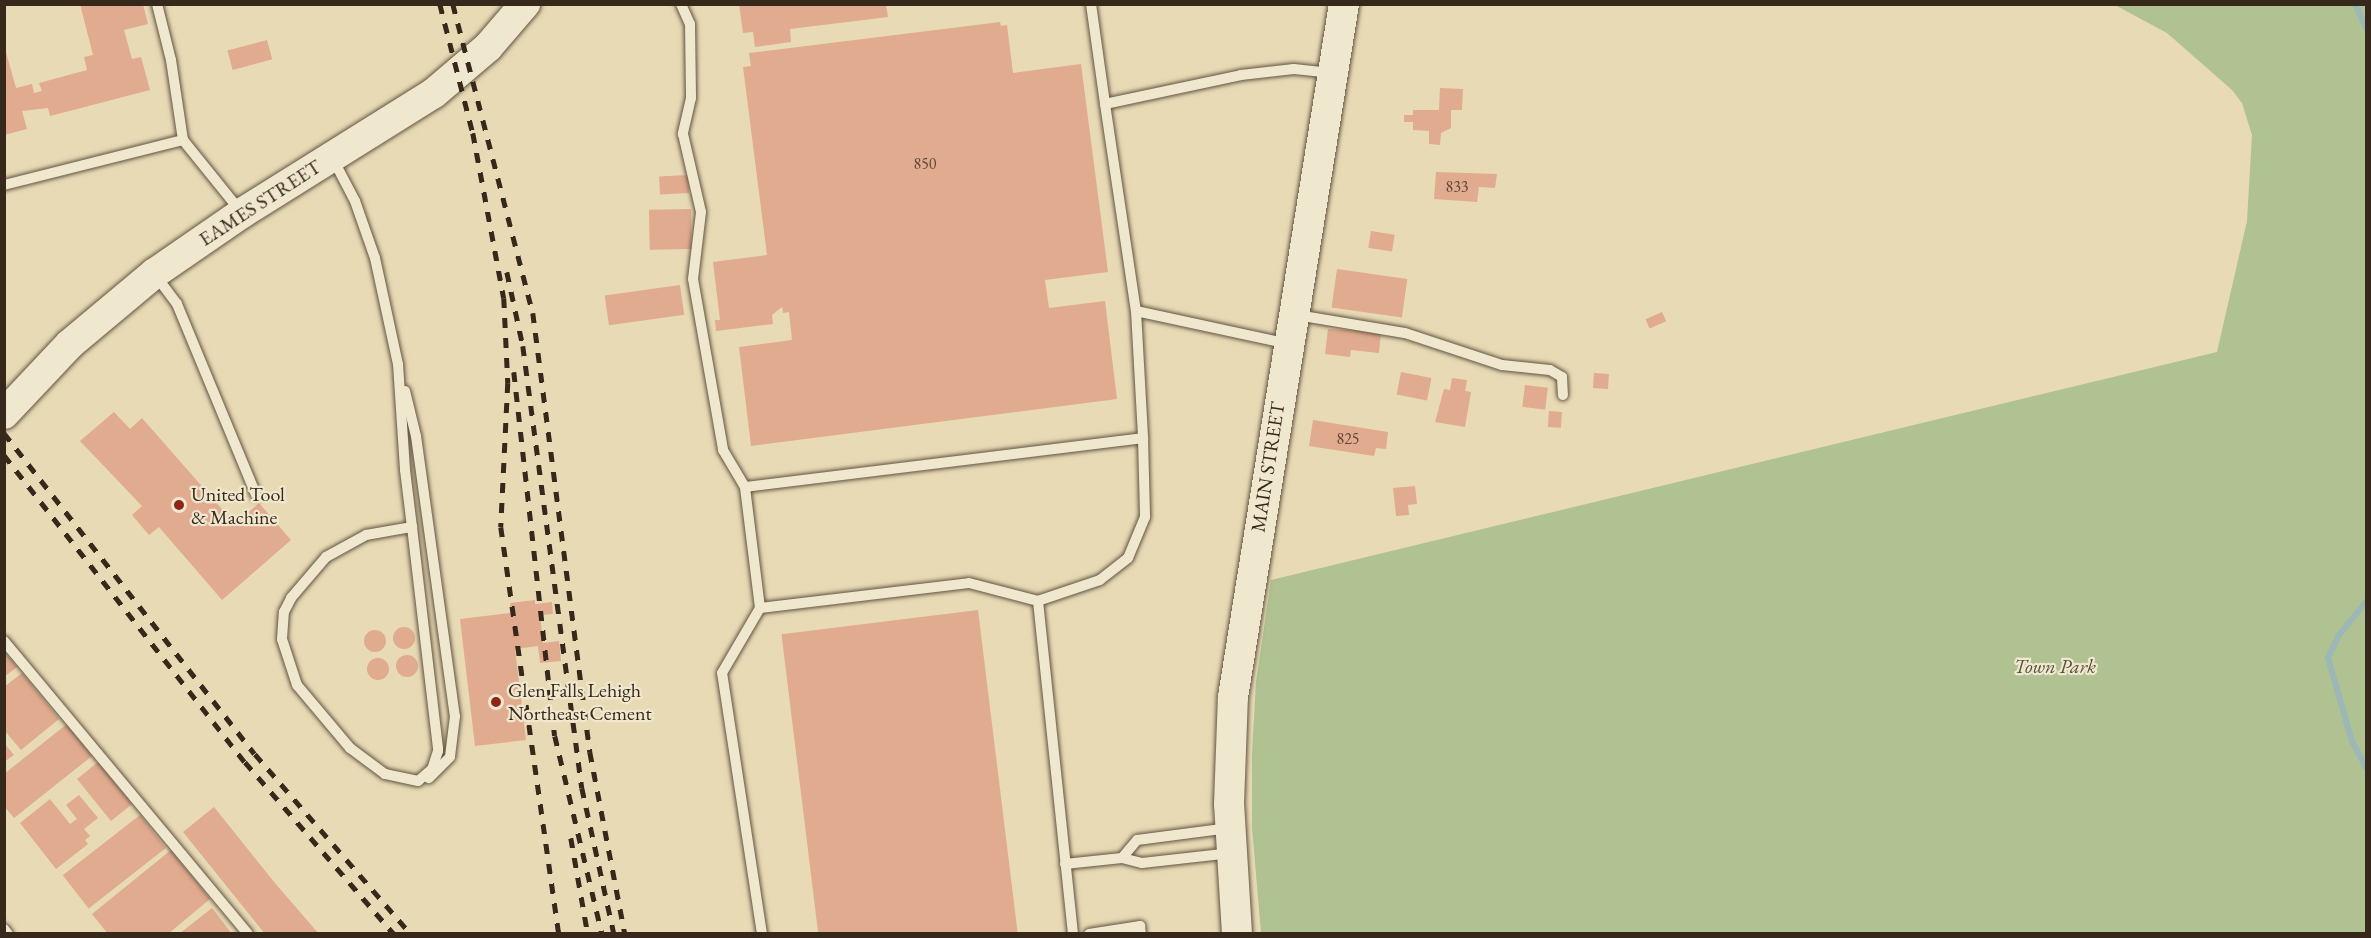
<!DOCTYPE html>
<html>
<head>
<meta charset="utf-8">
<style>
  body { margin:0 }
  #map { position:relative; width:2371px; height:938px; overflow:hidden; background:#e8dab5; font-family:"EB Garamond",serif }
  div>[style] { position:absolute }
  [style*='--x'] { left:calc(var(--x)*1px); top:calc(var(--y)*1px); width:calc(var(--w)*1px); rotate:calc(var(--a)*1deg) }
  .green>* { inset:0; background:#b0c192 }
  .stream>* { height:6px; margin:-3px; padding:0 3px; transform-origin:3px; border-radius:3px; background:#9bb8b7 }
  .building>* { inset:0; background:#e0ab8f; transform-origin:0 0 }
  .round { border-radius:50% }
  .roads { filter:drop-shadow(0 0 2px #625441) drop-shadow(0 0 2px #625441) }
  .service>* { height:10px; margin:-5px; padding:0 5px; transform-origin:5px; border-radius:5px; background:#f0e7cf }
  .secondary>* { height:30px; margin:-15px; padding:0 15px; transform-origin:15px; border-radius:15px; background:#f0e7cf }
  .rail>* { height:4.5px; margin-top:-2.25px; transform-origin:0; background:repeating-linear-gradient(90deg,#36281a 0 10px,transparent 0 20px) }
  .dots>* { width:16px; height:16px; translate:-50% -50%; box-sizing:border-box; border:3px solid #f0e7cf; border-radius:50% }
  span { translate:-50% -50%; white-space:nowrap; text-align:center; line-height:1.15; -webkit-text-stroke:4.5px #f0e7cf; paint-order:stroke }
  .number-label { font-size:16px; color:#604937 }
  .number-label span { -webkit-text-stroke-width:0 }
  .street-label { font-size:20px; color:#36281a }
  .poi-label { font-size:20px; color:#36281a }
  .left { translate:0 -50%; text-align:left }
  .park-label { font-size:20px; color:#544e38; font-style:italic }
  .frame { position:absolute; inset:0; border:6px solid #36281a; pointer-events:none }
</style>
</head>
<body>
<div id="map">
  <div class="green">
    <div style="clip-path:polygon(2115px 5px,2366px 5px,2366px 933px,1261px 933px,1252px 827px,1252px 754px,1256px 682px,1271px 580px,2217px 352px,2247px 221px,2252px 135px,2242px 103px,2232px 90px,2167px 33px)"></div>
  </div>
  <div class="stream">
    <div style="--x:2355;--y:4;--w:26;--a:65"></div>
    <div style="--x:2366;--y:602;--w:43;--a:129.3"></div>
    <div style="--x:2339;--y:635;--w:25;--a:116"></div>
    <div style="--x:2328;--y:658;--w:86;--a:73.9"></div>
    <div style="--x:2352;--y:741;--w:30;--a:62"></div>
  </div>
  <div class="building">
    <div style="clip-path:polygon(80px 4px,143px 4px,148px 24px,124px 30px,132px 59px,141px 57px,150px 90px,50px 116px,48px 108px,22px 111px,27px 129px,4px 135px,4px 45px,16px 88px,32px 84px,34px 93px,42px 91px,39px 83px,87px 70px,84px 57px,93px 55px)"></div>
    <div style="clip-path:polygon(739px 4px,886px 4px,888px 17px,790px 29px,791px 42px,755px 47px,753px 32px,743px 33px)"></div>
    <div style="clip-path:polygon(1000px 22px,1001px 26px,1007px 25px,1013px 73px,1081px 64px,1108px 272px,1045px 280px,1049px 308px,1105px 301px,1117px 399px,751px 446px,739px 347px,792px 340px,789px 312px,783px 313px,782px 307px,772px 315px,773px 324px,716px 331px,715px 320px,720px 320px,713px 262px,767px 255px,743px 67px,751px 66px,749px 53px)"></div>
    <div style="left:267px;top:40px;width:20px;height:41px;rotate:75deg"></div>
    <div style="clip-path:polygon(1440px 88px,1463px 89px,1462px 110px,1451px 110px,1451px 128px,1441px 133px,1440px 145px,1429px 144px,1429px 131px,1413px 130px,1413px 122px,1404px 122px,1404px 115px,1413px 115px,1413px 110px,1439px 110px)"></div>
    <div style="clip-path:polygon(1436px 172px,1497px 174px,1495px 188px,1479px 187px,1477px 202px,1434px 199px)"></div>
    <div style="left:688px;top:175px;width:18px;height:29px;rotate:87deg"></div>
    <div style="left:691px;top:209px;width:40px;height:42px;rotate:89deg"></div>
    <div style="left:1371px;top:231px;width:24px;height:17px;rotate:9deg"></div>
    <div style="left:1337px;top:269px;width:71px;height:39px;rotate:8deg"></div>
    <div style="left:680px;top:285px;width:30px;height:76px;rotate:82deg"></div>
    <div style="left:1662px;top:312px;width:10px;height:18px;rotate:66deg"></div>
    <div style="clip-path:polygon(1328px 329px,1381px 332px,1379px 353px,1351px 350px,1350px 357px,1325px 354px)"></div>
    <div style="left:1401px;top:372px;width:31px;height:23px;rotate:11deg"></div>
    <div style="left:1594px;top:373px;width:15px;height:15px;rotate:4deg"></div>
    <div style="clip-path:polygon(1452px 378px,1467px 380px,1465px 391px,1471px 392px,1465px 427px,1435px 422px,1444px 389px,1450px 390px)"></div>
    <div style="left:1525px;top:385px;width:23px;height:22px;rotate:7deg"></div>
    <div style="left:1549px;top:411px;width:13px;height:16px;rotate:4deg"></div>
    <div style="clip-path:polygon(114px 412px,130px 429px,142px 418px,235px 524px,259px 503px,291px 540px,222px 600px,159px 527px,149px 535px,132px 515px,142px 506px,80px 441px)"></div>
    <div style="clip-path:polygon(1313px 420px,1388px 432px,1386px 449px,1376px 448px,1374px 456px,1309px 446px)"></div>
    <div style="clip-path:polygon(1415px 486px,1417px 504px,1408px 505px,1409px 515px,1396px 516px,1393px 488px)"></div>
    <div style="clip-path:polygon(535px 600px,535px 604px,552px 602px,553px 614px,540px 615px,543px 643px,559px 641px,561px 661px,540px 663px,538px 646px,515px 649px,526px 740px,475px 746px,460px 619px,511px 613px,510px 603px)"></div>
    <div style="left:978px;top:610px;width:326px;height:198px;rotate:83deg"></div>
    <div class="round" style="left:393px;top:627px;width:22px;height:22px"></div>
    <div class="round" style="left:364px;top:630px;width:22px;height:22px"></div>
    <div style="clip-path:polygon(4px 651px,17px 667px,4px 677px)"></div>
    <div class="round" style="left:396px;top:655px;width:22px;height:22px"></div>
    <div class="round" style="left:367px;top:658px;width:22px;height:22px"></div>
    <div style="clip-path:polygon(22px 673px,59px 719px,21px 750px,4px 730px,4px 687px)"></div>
    <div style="clip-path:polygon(67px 724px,92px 756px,14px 818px,4px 806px,4px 774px)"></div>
    <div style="clip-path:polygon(4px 743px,14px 755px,4px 762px)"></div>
    <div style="left:98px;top:762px;width:54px;height:27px;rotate:51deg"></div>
    <div style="clip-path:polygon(79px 795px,98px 818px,84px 829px,90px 836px,85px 840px,88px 844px,56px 869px,20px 823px,50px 799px,70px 824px,77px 819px,66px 805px)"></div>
    <div style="clip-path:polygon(214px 807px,274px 882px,319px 934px,265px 934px,183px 832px)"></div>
    <div style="left:140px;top:815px;width:42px;height:98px;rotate:52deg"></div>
    <div style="clip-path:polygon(171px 850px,210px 899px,168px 934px,108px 934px,92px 914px)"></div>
    <div style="clip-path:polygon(212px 908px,232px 934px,179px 934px)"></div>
  </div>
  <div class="roads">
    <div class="service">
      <div style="--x:157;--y:4;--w:58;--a:76"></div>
      <div style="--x:171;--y:60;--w:81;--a:81.5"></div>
      <div style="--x:681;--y:4;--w:22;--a:66"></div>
      <div style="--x:690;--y:24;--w:74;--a:89.2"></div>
      <div style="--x:691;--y:98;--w:37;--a:103"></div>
      <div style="--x:683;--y:134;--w:80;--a:77"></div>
      <div style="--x:701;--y:212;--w:67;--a:96.8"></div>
      <div style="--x:693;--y:279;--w:174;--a:80"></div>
      <div style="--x:723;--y:450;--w:43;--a:59.3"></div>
      <div style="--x:1091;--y:4;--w:101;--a:82"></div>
      <div style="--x:1105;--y:104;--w:139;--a:-12"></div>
      <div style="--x:1241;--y:75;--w:53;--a:-6.5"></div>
      <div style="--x:1294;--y:69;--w:37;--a:6"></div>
      <div style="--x:1105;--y:104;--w:209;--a:81.5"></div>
      <div style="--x:1136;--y:311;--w:156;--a:12.2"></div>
      <div style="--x:333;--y:159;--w:47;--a:62.4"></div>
      <div style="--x:355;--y:201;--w:60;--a:70.7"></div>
      <div style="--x:375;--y:258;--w:108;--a:77.8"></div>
      <div style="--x:398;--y:364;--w:106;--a:86.2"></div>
      <div style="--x:405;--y:470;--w:57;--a:83"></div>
      <div style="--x:412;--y:527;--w:223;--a:83.3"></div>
      <div style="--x:438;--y:748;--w:3;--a:90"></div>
      <div style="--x:438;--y:751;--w:19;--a:108"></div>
      <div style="--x:432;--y:769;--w:18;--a:139"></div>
      <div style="--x:418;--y:781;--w:34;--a:-168"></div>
      <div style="--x:385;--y:774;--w:44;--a:-143.4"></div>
      <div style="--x:350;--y:748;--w:82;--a:-130.1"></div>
      <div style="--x:297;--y:685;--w:48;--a:-108.1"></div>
      <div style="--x:282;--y:639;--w:27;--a:-86"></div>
      <div style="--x:284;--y:612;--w:16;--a:-63"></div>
      <div style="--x:291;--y:598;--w:54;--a:-49.5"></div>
      <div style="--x:326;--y:557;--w:46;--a:-28.8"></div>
      <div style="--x:366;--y:535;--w:47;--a:-9.9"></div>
      <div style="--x:4;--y:185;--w:185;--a:-14.1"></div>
      <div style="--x:183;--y:140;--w:94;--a:51.1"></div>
      <div style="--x:156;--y:276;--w:35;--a:53"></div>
      <div style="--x:177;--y:304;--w:207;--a:67.5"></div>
      <div style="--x:1136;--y:311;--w:127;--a:86.8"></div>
      <div style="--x:1297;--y:315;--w:109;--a:9.5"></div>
      <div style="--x:1405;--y:333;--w:102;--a:18.3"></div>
      <div style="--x:1502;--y:365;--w:48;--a:5.9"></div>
      <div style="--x:1550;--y:370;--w:14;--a:30"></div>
      <div style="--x:1562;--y:377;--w:18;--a:87"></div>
      <div style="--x:405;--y:391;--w:46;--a:76.3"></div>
      <div style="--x:416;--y:436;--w:283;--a:82.1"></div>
      <div style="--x:455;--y:716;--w:41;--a:97"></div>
      <div style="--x:450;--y:757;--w:30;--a:135"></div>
      <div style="--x:760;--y:608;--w:210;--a:-6.8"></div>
      <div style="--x:969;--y:583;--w:71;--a:14.6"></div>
      <div style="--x:4;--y:641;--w:381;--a:50.2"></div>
      <div style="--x:1122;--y:858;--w:23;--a:-50"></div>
      <div style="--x:1137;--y:840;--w:93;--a:-7.4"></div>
      <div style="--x:1065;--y:864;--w:57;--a:-6"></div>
      <div style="--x:1122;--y:858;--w:21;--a:14"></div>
      <div style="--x:1142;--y:863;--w:90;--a:-6.4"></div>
      <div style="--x:4;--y:929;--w:6;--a:51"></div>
      <div style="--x:762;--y:934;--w:264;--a:-98.7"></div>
      <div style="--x:722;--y:673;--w:75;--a:-59.7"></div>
      <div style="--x:760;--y:608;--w:122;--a:-97.1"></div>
      <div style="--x:745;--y:487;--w:401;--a:-7"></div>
      <div style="--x:1143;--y:438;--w:79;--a:88.5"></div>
      <div style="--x:1145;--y:517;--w:44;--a:112.5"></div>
      <div style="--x:1128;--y:558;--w:36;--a:142"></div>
      <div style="--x:1100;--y:580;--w:65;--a:161.3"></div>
      <div style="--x:1038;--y:601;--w:335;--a:84"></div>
      <div style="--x:1089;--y:934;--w:52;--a:-8.9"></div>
      <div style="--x:1140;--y:926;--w:8;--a:83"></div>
    </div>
    <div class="secondary">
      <div style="--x:4;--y:414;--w:96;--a:-46.7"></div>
      <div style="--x:70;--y:344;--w:111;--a:-39.9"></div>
      <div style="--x:155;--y:273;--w:106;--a:-34.6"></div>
      <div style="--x:242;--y:213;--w:226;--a:-32"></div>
      <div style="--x:434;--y:93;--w:71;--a:-40.4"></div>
      <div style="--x:488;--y:47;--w:57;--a:-49.3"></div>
      <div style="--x:1237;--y:934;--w:130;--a:-93.5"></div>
      <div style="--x:1229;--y:804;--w:107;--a:-87.9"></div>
      <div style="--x:1233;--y:697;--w:702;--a:-80.9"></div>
    </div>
  </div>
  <div class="rail">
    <div style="--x:440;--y:4;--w:133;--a:75.7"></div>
    <div style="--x:473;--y:133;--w:168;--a:79.4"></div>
    <div style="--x:504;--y:298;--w:85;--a:87.3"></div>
    <div style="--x:508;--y:383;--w:144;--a:92.8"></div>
    <div style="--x:501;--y:527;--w:411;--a:81.9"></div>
    <div style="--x:453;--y:4;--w:319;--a:75.5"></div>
    <div style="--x:533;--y:313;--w:443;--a:82.6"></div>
    <div style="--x:590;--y:752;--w:185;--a:79.1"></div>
    <div style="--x:507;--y:272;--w:76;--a:77.8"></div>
    <div style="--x:523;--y:346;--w:446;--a:82.4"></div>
    <div style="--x:582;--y:788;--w:149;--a:77.6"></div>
    <div style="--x:514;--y:372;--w:366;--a:83.6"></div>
    <div style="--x:555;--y:736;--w:204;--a:76.6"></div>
    <div style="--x:4;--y:433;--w:407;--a:52"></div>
    <div style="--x:255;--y:754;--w:238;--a:49.1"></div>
    <div style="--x:4;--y:455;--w:390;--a:51.9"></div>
    <div style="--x:245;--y:762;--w:228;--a:49.1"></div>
    <div style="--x:571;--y:838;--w:97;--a:80"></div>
  </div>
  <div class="dots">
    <div style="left:179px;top:505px;background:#8f2418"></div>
    <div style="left:496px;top:702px;background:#8f2418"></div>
  </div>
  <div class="number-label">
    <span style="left:925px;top:164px">850</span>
    <span style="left:1457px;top:187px">833</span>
    <span style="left:1348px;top:439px">825</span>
  </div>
  <div class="street-label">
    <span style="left:260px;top:203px;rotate:-33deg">EAMES STREET</span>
    <span style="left:1268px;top:467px;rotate:-81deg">MAIN STREET</span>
  </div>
  <div class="poi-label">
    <span class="left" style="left:191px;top:506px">United Tool<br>&amp; Machine</span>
    <span class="left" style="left:508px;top:702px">Glen Falls Lehigh<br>Northeast Cement</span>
  </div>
  <div class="park-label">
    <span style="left:2055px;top:666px">Town Park</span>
  </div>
  <div class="frame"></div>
</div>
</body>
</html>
